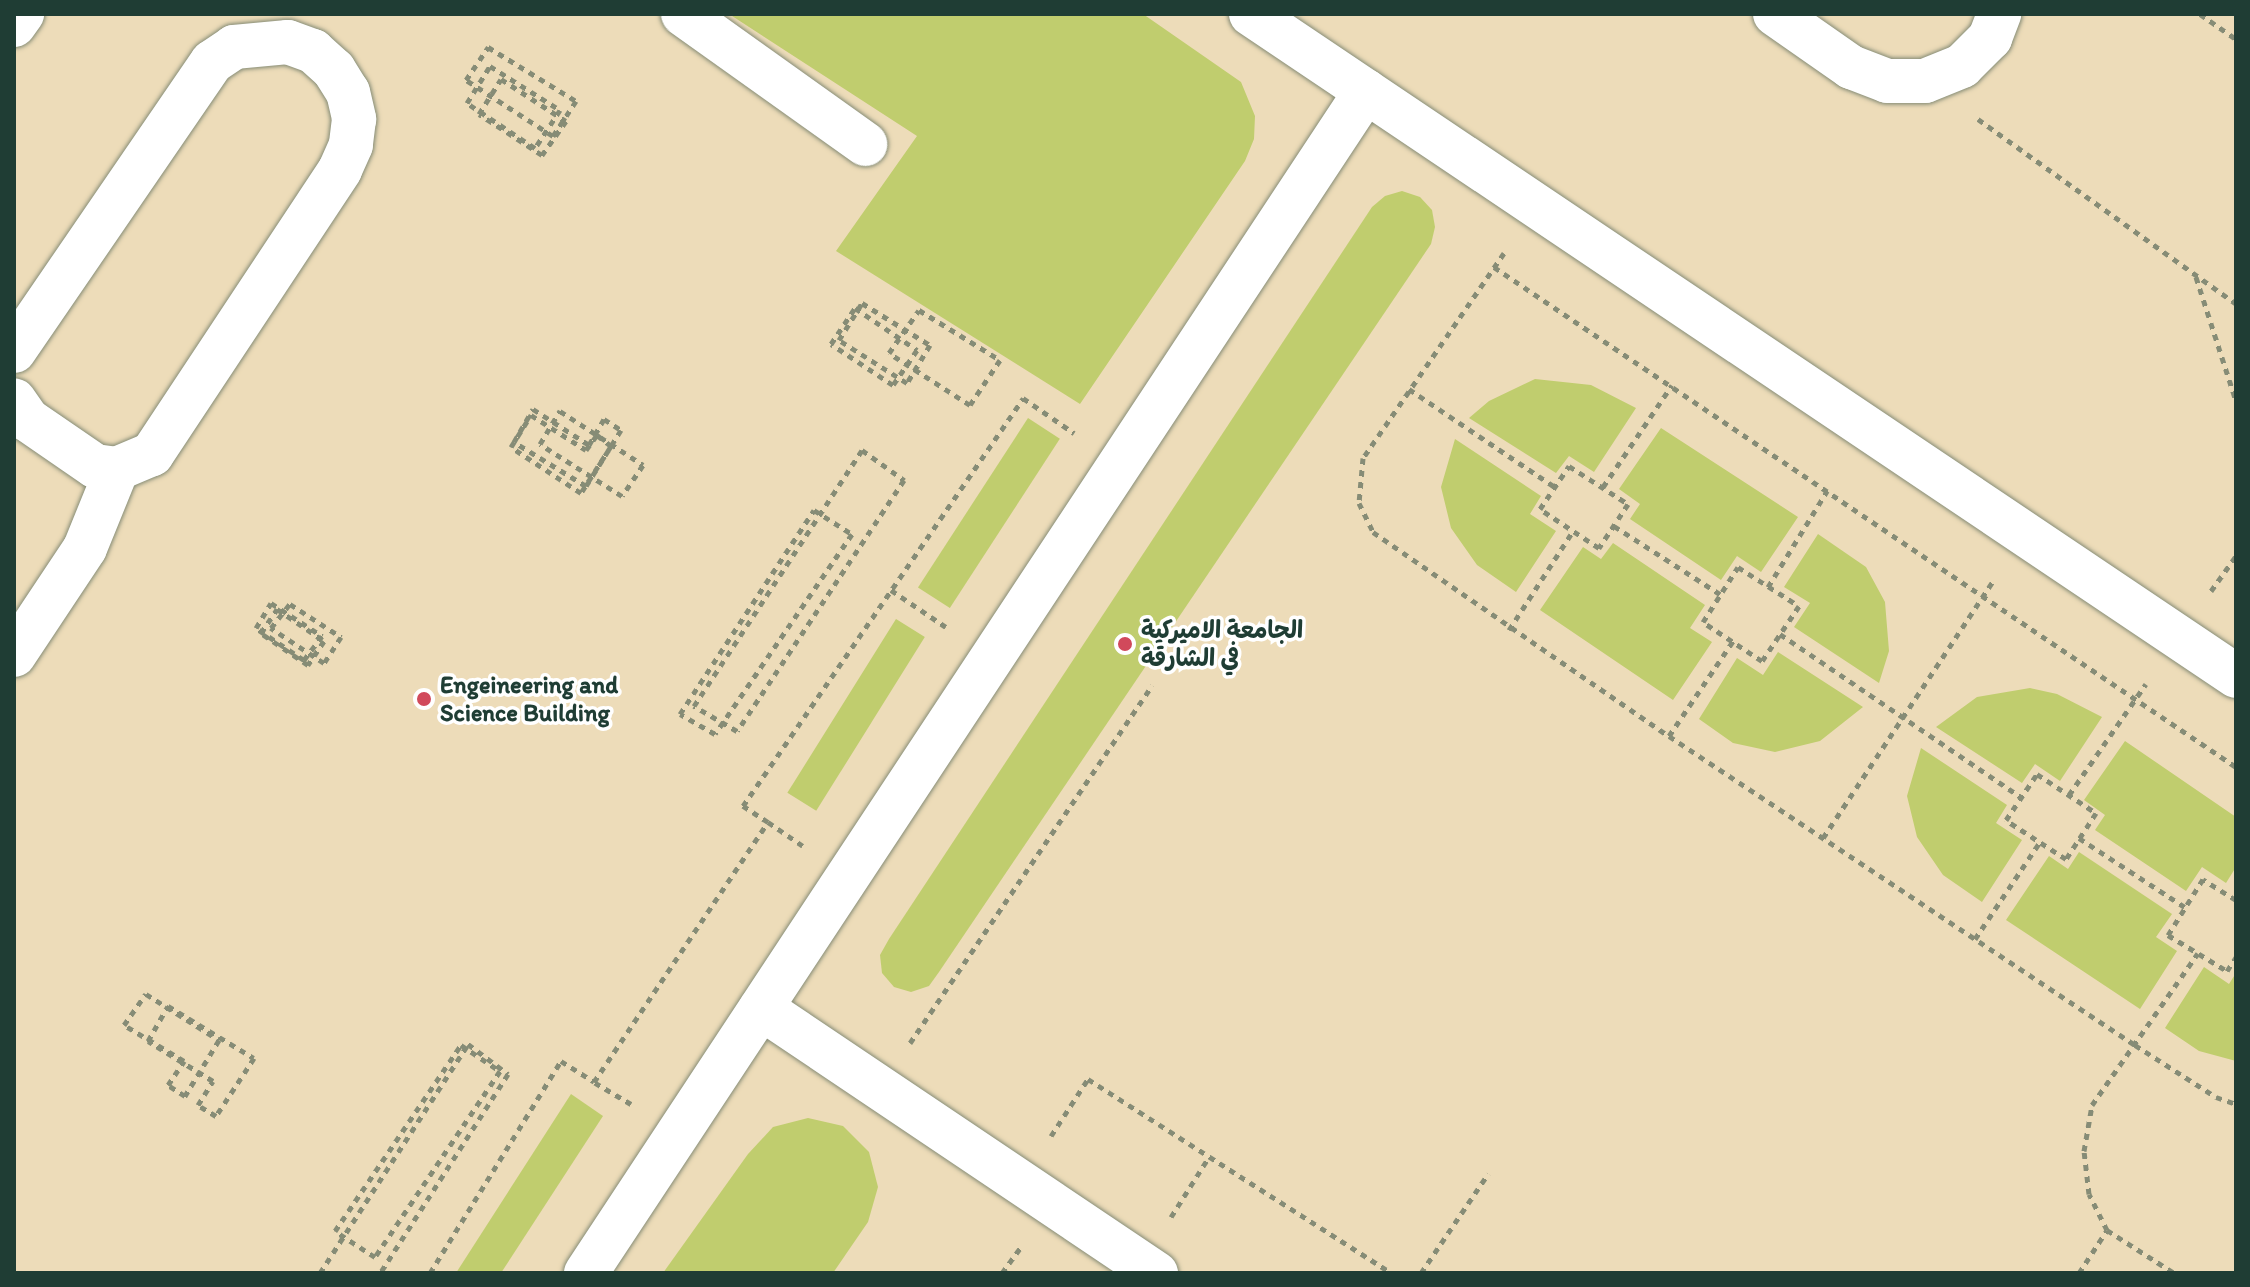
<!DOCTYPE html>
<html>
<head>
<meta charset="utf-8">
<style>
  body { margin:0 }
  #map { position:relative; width:2250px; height:1287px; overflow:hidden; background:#eddcb9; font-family:Itim,"Playpen Sans Arabic",sans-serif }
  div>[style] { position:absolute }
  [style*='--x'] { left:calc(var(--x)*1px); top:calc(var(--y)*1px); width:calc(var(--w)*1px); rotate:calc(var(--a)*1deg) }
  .green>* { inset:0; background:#c0cd6e; transform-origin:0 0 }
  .path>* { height:5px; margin-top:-2.5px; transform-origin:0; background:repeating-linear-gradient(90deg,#868c76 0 6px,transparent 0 12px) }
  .roads { filter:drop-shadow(0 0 2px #868c76) drop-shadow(0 0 2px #868c76) }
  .minor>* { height:44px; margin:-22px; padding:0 22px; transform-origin:22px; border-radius:22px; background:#fff }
  .dots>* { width:22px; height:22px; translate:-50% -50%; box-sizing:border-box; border:4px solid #fff; border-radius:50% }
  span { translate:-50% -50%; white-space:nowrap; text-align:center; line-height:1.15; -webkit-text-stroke:7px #fff; paint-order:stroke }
  .poi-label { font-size:24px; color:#1f3d34; font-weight:700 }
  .left { translate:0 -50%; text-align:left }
  .frame { position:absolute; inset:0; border:16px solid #1f3d34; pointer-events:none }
</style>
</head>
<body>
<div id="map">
  <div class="green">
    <div style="clip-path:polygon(729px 14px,1143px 14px,1241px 82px,1255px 116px,1254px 139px,1245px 161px,1080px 404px,836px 251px,917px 136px)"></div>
    <div style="clip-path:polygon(1402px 191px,1420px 197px,1432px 210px,1435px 227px,1431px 244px,939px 972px,929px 986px,911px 992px,894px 987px,882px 973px,880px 955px,889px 939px,1372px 207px,1385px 196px)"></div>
    <div style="clip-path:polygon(1535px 379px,1591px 385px,1636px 408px,1594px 472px,1569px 456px,1556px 473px,1469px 418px,1489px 401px)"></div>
    <div style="left:1028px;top:418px;width:38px;height:202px;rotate:33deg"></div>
    <div style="clip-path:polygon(1661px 428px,1798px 517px,1761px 572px,1737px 556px,1721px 580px,1630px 519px,1640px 504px,1619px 489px)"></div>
    <div style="clip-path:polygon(1455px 439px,1541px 496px,1530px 514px,1556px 531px,1516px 592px,1477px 565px,1451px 528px,1441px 487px)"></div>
    <div style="clip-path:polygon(1818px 534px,1866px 567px,1885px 602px,1889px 651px,1879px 683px,1794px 627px,1810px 603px,1784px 587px)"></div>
    <div style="clip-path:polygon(1613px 543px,1705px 605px,1690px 628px,1712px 642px,1673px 700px,1540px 610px,1583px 547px,1601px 559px)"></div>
    <div style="left:896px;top:619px;width:34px;height:205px;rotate:32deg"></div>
    <div style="clip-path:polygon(1778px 652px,1863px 707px,1820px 741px,1775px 752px,1733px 743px,1699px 719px,1737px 658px,1763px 675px)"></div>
    <div style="clip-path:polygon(2030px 688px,2057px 694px,2102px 717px,2060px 781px,2035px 764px,2022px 783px,1936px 727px,1977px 697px)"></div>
    <div style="clip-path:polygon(2125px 741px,2236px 817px,2236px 867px,2226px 883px,2202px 867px,2186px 891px,2095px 830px,2105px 815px,2084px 800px)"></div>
    <div style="clip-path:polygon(1921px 748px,2007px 805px,1996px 823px,2022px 840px,1982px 902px,1943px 875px,1917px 837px,1907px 796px)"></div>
    <div style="clip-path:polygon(2079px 852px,2172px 914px,2156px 937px,2177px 951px,2140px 1009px,2006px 920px,2049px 856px,2068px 869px)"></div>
    <div style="clip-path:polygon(2204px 967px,2229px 984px,2236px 973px,2236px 1061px,2199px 1051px,2165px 1028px)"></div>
    <div style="clip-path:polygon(571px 1094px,603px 1116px,501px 1273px,456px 1273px)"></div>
    <div style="clip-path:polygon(808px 1118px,843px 1126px,869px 1152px,878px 1187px,868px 1222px,833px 1273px,663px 1273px,748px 1154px,773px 1127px)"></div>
  </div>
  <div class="path">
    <div style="--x:2200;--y:14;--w:44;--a:34.8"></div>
    <div style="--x:488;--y:47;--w:103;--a:31.5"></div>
    <div style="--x:576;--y:101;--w:42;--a:123.3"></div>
    <div style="--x:553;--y:136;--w:103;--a:-147.2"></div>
    <div style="--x:466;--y:80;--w:40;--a:-56"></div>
    <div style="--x:490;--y:66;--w:83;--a:32.2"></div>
    <div style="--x:560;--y:110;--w:45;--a:123.3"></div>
    <div style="--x:535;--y:148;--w:82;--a:-146.5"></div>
    <div style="--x:467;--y:103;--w:44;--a:-58.1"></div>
    <div style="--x:501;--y:79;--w:77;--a:32.9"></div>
    <div style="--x:566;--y:121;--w:42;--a:125.2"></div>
    <div style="--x:542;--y:155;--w:75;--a:-146.9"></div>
    <div style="--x:479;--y:114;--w:41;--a:-57.8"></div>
    <div style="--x:1978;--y:119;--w:317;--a:35.6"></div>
    <div style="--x:1504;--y:253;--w:249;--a:124.5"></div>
    <div style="--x:1363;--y:458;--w:45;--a:95.1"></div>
    <div style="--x:1359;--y:503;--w:32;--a:64"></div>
    <div style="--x:1373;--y:532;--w:359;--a:34.6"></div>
    <div style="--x:1669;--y:736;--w:559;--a:33.55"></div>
    <div style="--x:2135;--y:1045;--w:96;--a:32.7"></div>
    <div style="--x:2216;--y:1097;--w:21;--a:19"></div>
    <div style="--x:1494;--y:267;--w:895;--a:33.97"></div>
    <div style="--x:2196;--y:277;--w:130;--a:72.1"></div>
    <div style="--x:862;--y:303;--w:80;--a:31.7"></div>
    <div style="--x:930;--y:345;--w:44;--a:121.2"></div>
    <div style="--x:907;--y:383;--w:80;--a:-147.7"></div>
    <div style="--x:839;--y:340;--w:44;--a:-58.1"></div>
    <div style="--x:855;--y:308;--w:75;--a:34.1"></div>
    <div style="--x:917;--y:350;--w:42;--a:124.4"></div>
    <div style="--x:893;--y:385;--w:74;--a:-146.5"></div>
    <div style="--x:831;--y:344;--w:43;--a:-56.3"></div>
    <div style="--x:919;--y:310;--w:95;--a:31.7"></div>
    <div style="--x:1000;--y:360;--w:54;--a:123.7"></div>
    <div style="--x:970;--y:405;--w:96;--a:-147.3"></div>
    <div style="--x:889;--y:353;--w:52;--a:-55.1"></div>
    <div style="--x:1409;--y:389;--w:176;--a:33.9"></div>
    <div style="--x:533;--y:409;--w:67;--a:32.7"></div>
    <div style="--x:589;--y:445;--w:30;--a:-60"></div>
    <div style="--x:604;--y:419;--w:20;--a:33"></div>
    <div style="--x:621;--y:430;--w:66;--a:122"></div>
    <div style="--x:586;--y:486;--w:84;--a:-148.6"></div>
    <div style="--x:514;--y:442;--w:38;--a:-60"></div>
    <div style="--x:560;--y:411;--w:99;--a:33"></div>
    <div style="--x:643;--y:465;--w:37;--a:124"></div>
    <div style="--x:622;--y:496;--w:97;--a:-147.6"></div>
    <div style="--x:540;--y:444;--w:39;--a:-59"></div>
    <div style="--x:531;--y:415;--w:65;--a:32.5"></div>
    <div style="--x:586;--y:450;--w:19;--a:-54"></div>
    <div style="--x:597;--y:435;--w:18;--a:38"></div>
    <div style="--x:611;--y:446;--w:56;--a:122.6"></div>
    <div style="--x:581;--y:493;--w:84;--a:-146.7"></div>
    <div style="--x:511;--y:447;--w:38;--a:-58"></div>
    <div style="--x:862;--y:450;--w:52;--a:35.5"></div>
    <div style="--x:904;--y:480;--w:301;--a:123.6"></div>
    <div style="--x:737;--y:731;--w:50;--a:-149.8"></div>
    <div style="--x:694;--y:706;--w:306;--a:-56.7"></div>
    <div style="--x:1569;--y:466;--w:70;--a:32.8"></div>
    <div style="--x:1628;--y:504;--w:53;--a:123.4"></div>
    <div style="--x:1599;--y:548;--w:71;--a:-146.5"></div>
    <div style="--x:1540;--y:509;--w:52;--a:-56"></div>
    <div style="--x:1603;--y:487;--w:123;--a:-55.9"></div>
    <div style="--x:814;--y:510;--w:45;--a:32.3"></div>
    <div style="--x:852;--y:534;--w:242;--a:124.4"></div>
    <div style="--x:715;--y:734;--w:40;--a:-150.3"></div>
    <div style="--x:680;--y:714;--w:244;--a:-56.7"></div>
    <div style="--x:1614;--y:526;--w:126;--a:32.7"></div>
    <div style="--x:1738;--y:567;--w:72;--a:32.6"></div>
    <div style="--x:1799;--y:606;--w:66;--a:123.9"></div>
    <div style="--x:1762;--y:661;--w:71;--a:-146.5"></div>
    <div style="--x:1703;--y:622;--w:65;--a:-57.5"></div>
    <div style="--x:1768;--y:587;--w:113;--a:-58.4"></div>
    <div style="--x:891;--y:590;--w:66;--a:33.9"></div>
    <div style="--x:2211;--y:591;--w:43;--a:-54.5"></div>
    <div style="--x:271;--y:603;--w:61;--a:32.9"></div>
    <div style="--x:322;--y:636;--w:30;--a:127"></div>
    <div style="--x:304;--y:660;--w:58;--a:-146.3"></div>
    <div style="--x:256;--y:628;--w:29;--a:-59"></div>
    <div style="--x:290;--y:604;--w:61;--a:32.9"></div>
    <div style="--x:341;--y:637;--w:31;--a:123"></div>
    <div style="--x:324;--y:663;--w:64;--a:-146.6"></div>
    <div style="--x:271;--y:628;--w:31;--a:-52"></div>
    <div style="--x:277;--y:609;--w:57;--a:34.2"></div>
    <div style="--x:324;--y:641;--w:29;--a:124"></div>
    <div style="--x:308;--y:665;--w:57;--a:-145.8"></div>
    <div style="--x:261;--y:633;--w:29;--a:-56"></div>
    <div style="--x:1509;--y:630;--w:118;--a:-57.1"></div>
    <div style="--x:1780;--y:634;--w:291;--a:34.1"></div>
    <div style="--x:1669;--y:736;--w:115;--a:-56"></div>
    <div style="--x:2037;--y:774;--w:71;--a:33.5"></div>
    <div style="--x:2096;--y:813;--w:55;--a:123.1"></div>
    <div style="--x:2066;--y:859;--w:72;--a:-147"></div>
    <div style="--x:2006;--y:820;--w:55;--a:-56"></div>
    <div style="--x:2069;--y:795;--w:135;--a:-55.3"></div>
    <div style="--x:768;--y:822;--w:30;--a:-147"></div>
    <div style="--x:743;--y:806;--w:495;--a:-55.5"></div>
    <div style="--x:1023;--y:398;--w:62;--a:34.5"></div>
    <div style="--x:1823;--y:838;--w:308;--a:-56.5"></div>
    <div style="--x:2079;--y:838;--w:126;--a:33.1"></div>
    <div style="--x:2236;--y:900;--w:39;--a:-148"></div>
    <div style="--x:2203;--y:879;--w:66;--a:122"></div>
    <div style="--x:2168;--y:935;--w:69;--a:31.4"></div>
    <div style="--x:2227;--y:971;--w:17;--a:-57"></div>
    <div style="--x:1975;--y:939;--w:117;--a:-56.2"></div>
    <div style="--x:146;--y:994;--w:86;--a:32.2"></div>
    <div style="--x:219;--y:1040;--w:66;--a:121.3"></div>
    <div style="--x:185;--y:1096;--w:20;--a:-147"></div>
    <div style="--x:168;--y:1085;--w:29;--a:-56"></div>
    <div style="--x:184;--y:1061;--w:70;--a:-149"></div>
    <div style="--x:124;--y:1025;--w:38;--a:-55"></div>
    <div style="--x:168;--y:1006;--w:100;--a:31.2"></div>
    <div style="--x:254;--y:1058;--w:69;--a:123.2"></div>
    <div style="--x:216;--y:1116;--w:21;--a:-149"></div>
    <div style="--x:198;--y:1105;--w:28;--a:-58"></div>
    <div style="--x:213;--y:1081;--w:76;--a:-148.4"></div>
    <div style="--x:148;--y:1041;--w:40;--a:-60.3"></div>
    <div style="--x:910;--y:1043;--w:432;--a:-55.9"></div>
    <div style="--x:461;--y:1045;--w:47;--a:33.7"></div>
    <div style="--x:500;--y:1071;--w:224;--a:123.9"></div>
    <div style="--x:375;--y:1257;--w:48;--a:-147"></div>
    <div style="--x:335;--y:1231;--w:225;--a:-55.9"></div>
    <div style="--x:631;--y:1104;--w:43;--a:-149.3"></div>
    <div style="--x:594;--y:1082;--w:313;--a:-56.2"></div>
    <div style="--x:768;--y:822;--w:42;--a:34.4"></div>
    <div style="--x:1051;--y:1136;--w:68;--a:-57"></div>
    <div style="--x:1088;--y:1079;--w:360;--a:32.6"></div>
    <div style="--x:1171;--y:1217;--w:71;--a:-57.7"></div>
    <div style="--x:2107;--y:1230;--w:40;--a:-116.6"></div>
    <div style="--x:2089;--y:1194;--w:43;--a:-96.6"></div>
    <div style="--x:2084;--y:1151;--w:47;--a:-80.1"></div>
    <div style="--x:2092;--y:1105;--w:185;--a:-55.1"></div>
    <div style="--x:320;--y:1273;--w:273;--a:-57.1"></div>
    <div style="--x:468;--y:1044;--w:50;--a:36.9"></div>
    <div style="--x:508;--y:1074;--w:237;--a:122.7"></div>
    <div style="--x:430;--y:1273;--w:249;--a:-58.3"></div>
    <div style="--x:561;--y:1061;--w:39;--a:32"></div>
    <div style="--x:1002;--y:1273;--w:31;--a:-54"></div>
    <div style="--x:1421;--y:1273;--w:120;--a:-55.9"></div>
    <div style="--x:2079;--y:1273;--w:51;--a:-56.9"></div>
    <div style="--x:2107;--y:1230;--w:80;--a:32.7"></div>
  </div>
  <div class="roads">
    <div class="minor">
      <div style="--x:683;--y:14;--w:224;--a:35.5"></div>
      <div style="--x:1251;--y:14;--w:1187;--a:33.9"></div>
      <div style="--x:1775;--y:14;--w:93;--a:34.9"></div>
      <div style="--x:1851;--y:67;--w:39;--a:21"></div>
      <div style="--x:1887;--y:81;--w:38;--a:0"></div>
      <div style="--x:1925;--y:81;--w:40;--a:-22"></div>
      <div style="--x:1962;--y:66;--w:40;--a:-45"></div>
      <div style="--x:1990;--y:38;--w:26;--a:-69"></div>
      <div style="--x:14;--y:25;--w:14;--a:-54"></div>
      <div style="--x:14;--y:351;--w:350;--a:-55.6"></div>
      <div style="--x:212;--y:62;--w:27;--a:-34"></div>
      <div style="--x:234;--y:47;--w:54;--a:-5.3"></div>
      <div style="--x:288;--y:42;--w:27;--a:20"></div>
      <div style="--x:313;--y:51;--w:28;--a:42"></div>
      <div style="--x:334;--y:70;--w:26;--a:58"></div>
      <div style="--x:348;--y:92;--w:28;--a:77"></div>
      <div style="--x:354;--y:119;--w:26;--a:97"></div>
      <div style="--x:351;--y:145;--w:27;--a:114"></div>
      <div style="--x:340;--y:170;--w:341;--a:123.5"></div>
      <div style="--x:152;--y:454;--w:38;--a:157"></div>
      <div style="--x:117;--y:469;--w:22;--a:-172"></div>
      <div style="--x:95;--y:466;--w:81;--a:-145.5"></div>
      <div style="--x:28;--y:420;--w:24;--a:-125"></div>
      <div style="--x:14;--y:655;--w:128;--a:-56.4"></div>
      <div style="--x:85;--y:548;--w:85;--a:-67.9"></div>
      <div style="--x:761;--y:1008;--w:476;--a:33.9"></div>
      <div style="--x:586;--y:1273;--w:1416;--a:-56.58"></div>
    </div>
  </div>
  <div class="dots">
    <div style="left:1125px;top:644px;background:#d1495b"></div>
    <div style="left:424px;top:699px;background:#d1495b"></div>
  </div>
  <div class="poi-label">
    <span class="left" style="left:1141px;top:644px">الجامعة الاميركية<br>في الشارقة</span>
    <span class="left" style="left:440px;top:699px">Engeineering and<br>Science Building</span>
  </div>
  <div class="frame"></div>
</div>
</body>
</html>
